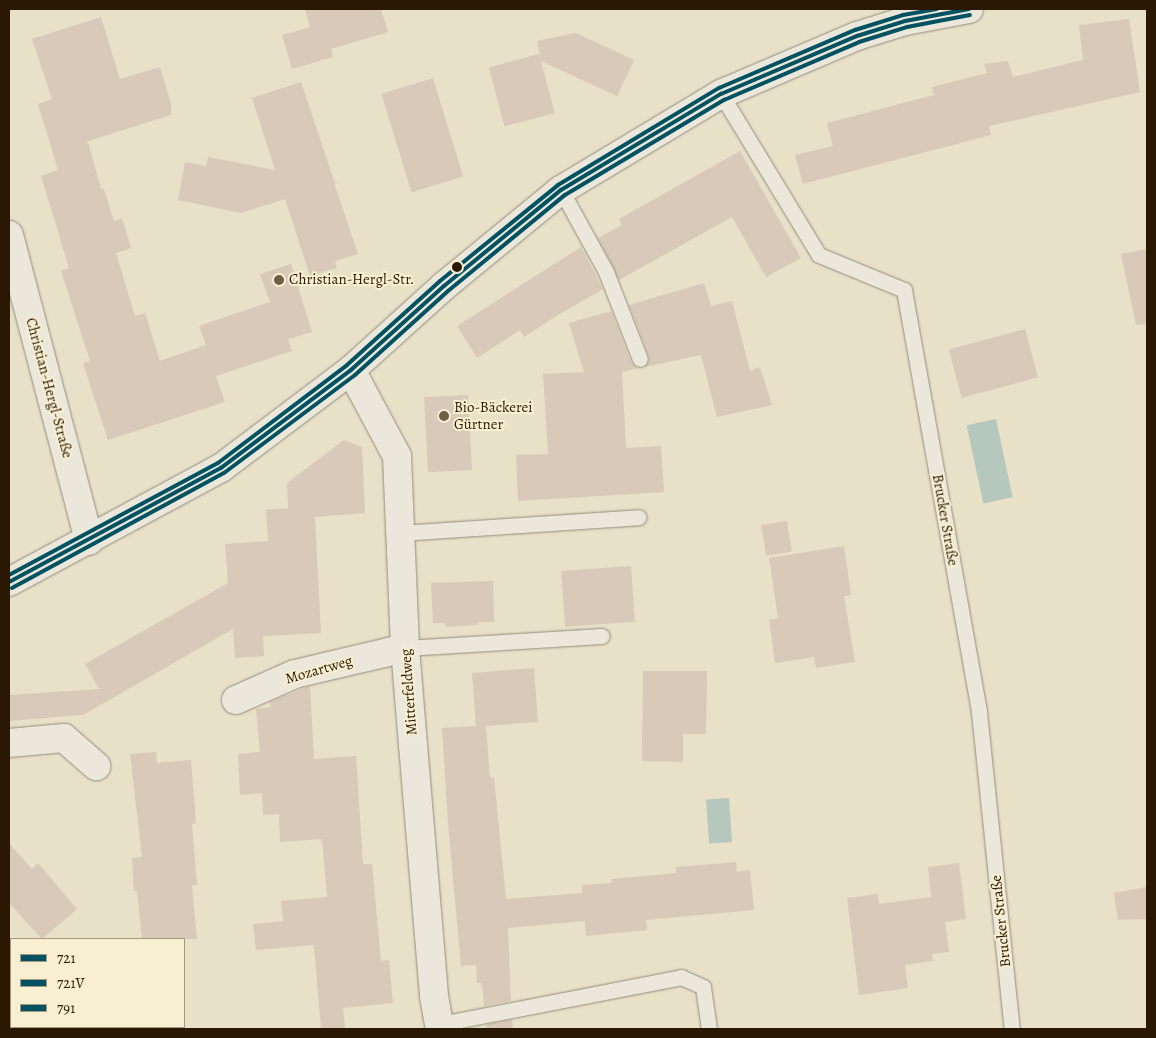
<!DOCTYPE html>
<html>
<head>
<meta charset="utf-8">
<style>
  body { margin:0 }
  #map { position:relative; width:1156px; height:1038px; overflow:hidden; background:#e8e0c7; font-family:Alegreya,serif }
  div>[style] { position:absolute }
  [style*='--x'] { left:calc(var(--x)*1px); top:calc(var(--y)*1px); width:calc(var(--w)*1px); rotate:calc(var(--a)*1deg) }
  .water>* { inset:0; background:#b6c8bd; transform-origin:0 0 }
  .building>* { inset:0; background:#d8c9b8; transform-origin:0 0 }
  .roads { filter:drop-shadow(0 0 1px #938c7c) drop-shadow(0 0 1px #938c7c) }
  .lane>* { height:15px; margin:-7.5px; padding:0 7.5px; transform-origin:7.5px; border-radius:7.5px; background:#ebe7db }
  .street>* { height:28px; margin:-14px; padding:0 14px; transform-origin:14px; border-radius:14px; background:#ebe7db }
  .secondary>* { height:28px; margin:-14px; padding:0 14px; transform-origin:14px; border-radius:14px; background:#ebe7db }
  .bus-1>* { height:4px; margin:-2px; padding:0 2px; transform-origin:2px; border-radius:2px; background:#005262 }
  .bus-2>* { height:4px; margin:-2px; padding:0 2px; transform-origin:2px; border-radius:2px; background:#005262 }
  .bus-3>* { height:4px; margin:-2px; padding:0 2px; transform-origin:2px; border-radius:2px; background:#005262 }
  .dots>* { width:14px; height:14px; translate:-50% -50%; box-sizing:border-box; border:2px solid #f8efd2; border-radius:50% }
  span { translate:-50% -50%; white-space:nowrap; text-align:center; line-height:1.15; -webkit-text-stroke:4px #f8efd2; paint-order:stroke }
  .poi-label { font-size:15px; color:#2a1802 }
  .left { translate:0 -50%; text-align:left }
  .street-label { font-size:15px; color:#2a1802 }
  .frame { position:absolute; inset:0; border:10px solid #2a1802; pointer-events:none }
  .legend { position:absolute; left:10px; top:938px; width:175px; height:90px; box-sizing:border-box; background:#f8efd2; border:1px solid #a6997f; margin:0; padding:6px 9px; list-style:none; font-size:15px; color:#2a1802 }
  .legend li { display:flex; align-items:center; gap:10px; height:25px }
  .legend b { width:25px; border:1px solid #a6997f }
</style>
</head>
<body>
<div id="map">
  <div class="water">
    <div style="left:996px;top:419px;width:80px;height:30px;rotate:78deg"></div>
    <div style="left:729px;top:798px;width:44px;height:23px;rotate:86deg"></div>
  </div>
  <div class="building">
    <div style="clip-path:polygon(305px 9px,381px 9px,388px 32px,331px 49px,333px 57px,292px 69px,282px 35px,310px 27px)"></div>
    <div style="clip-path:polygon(101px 17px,120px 79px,160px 67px,171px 104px,171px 115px,85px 142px,88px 142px,101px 189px,104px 189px,114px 221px,122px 218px,131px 248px,116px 253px,135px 316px,145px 313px,160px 361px,206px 345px,199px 326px,270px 302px,260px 274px,291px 264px,312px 332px,288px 339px,292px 351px,216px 376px,225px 402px,108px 440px,83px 363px,90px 361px,61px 271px,69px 268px,41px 176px,58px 170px,38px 104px,52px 99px,32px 39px)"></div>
    <div style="clip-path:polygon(1129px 19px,1140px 92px,989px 126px,991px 135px,803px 184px,795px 155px,833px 146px,827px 123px,934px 95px,932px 87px,987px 73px,984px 64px,1008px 61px,1013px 77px,1083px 60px,1079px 25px)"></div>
    <div style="clip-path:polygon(576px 33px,634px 60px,617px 96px,541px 61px,537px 41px)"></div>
    <div style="left:539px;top:54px;width:61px;height:52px;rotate:75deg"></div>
    <div style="left:433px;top:78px;width:103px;height:54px;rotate:73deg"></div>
    <div style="clip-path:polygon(301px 82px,334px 181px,338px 182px,334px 183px,358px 254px,335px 261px,337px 268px,310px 276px,285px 199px,241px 213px,178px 200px,185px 162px,206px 166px,208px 157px,275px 170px,252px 98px)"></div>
    <div style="clip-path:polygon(740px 151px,801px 258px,766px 277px,732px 217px,619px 280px,598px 238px,622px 225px,619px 219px)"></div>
    <div style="clip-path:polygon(581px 247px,603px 289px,553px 318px,524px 337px,520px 330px,477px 358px,457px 326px)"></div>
    <div style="clip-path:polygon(1147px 249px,1147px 324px,1136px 325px,1121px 254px)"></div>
    <div style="clip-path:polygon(704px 283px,711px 306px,732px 301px,750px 371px,760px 367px,772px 405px,717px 417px,701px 355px,645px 367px,649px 361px,649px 356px,629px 305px)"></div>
    <div style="clip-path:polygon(611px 311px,631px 362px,638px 368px,622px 372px,626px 448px,661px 446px,664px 492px,518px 501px,516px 455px,548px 454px,543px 374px,584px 372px,569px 323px)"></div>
    <div style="left:1025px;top:329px;width:50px;height:79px;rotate:75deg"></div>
    <div style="left:468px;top:395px;width:75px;height:44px;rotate:87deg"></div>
    <div style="clip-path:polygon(344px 440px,362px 447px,365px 513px,315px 517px,321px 633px,263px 636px,264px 656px,235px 658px,233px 629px,83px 715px,9px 721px,9px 695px,99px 689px,85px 664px,228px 583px,225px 544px,268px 541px,266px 510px,288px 508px,287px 483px)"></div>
    <div style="left:787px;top:521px;width:31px;height:26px;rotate:81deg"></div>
    <div style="clip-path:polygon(844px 546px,851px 595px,844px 596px,855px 662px,816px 668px,814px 657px,775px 663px,769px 620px,778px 618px,769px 558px)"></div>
    <div style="left:631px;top:566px;width:56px;height:70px;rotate:86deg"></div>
    <div style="clip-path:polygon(493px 581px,494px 622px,478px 622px,478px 625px,446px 627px,445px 623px,433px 623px,431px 583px)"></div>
    <div style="clip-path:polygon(534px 668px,538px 722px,486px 726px,490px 778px,494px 777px,506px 899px,582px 893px,582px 885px,612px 883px,611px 879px,676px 873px,676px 867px,736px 862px,737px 872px,750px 870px,754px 910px,646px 920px,647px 930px,586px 936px,585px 921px,508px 928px,511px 1001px,484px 1006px,482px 983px,477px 983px,476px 965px,461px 966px,448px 823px,442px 728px,476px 726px,472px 673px)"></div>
    <div style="clip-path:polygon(643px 671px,707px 671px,706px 734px,683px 734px,683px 762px,642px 761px)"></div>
    <div style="clip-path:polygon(310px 686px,314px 759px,356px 756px,363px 864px,372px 864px,381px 961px,389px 960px,393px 1003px,343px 1008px,345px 1028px,329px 1029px,321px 1029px,314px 945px,256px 950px,253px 924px,283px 921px,281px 901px,327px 897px,322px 839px,280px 842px,279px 814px,263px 815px,262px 793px,240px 795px,238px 754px,260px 752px,256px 709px,271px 707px,270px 702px)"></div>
    <div style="clip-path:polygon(156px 752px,157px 763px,191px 760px,196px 823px,192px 824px,197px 885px,192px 886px,197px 939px,142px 939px,137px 891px,134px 891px,132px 858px,142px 857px,130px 754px)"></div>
    <div style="clip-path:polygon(9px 843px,32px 869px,38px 863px,77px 909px,42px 939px,9px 903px)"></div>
    <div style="clip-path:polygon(959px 863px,966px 919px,945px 922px,949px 952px,932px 954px,933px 961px,905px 965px,908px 988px,859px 995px,847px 898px,878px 894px,879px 904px,931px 897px,928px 867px)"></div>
    <div style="clip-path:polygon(1147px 887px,1147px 919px,1118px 920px,1114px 893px)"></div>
    <div style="clip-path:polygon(512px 1019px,513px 1029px,487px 1029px,486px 1025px)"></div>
  </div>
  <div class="roads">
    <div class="lane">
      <div style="--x:721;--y:94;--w:188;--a:58.7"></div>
      <div style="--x:819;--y:255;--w:92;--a:22.4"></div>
      <div style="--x:904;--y:290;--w:429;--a:79.9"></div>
      <div style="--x:979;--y:712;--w:319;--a:84.1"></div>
      <div style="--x:561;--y:190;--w:94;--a:61.2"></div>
      <div style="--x:606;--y:272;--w:93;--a:68.7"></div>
      <div style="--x:400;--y:533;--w:239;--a:-3.8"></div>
      <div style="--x:405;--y:648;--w:197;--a:-3.5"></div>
      <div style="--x:440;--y:1024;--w:246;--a:-11"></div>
      <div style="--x:681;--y:977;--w:24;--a:24"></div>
      <div style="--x:703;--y:987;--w:42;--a:81.9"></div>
    </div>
    <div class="street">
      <div style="--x:9;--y:235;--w:316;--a:75.3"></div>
      <div style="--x:351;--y:370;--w:98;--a:61.9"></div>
      <div style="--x:397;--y:456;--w:192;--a:87.6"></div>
      <div style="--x:405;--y:648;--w:97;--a:85.3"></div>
      <div style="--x:413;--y:745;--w:252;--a:85.2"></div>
      <div style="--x:434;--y:996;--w:34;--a:80"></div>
      <div style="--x:236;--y:700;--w:64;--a:-23.8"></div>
      <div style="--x:295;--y:674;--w:113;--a:-13.3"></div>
      <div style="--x:9;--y:743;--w:55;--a:-5.2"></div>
      <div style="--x:64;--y:738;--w:43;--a:41.2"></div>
    </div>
    <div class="secondary">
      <div style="--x:9;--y:582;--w:241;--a:-28.3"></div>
      <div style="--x:221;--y:468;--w:163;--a:-37"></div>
      <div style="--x:351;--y:370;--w:125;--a:-42.1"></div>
      <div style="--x:444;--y:286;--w:151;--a:-39.4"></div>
      <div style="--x:561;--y:190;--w:187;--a:-31"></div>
      <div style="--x:721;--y:94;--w:148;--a:-23.1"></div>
      <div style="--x:857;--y:36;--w:50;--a:-17.4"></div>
      <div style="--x:905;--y:21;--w:65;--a:-10.6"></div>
    </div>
  </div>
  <div class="bus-1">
    <div style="--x:9;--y:582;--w:241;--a:-28.3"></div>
    <div style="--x:221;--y:468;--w:163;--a:-37"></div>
    <div style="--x:351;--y:370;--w:125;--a:-42.1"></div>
    <div style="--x:444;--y:286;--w:151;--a:-39.4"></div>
    <div style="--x:561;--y:190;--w:187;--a:-31"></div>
    <div style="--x:721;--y:94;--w:148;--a:-23.1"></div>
    <div style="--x:857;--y:36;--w:50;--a:-17.4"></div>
    <div style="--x:905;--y:21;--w:65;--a:-10.6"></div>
  </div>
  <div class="bus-2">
    <div style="--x:12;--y:588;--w:241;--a:-28.5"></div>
    <div style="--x:224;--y:473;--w:164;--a:-36.8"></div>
    <div style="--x:355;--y:375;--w:125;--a:-42.1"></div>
    <div style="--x:448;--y:291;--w:151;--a:-39.4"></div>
    <div style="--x:565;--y:195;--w:185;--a:-30.9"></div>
    <div style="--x:724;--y:100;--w:147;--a:-23.2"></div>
    <div style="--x:859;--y:42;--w:50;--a:-17.4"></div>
    <div style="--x:907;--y:27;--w:64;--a:-10.8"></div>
  </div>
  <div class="bus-3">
    <div style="--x:9;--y:575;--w:237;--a:-28.2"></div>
    <div style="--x:218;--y:463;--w:162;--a:-37.2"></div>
    <div style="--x:347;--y:365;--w:125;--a:-42.1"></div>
    <div style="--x:440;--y:281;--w:152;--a:-39.1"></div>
    <div style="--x:558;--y:185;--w:188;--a:-31.1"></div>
    <div style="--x:719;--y:88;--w:148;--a:-23.1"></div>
    <div style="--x:855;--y:30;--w:50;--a:-17.4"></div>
    <div style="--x:903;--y:15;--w:34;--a:-10"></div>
  </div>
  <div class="dots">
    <div style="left:457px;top:267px;background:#2a1802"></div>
    <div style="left:279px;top:280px;background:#6c5e47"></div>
    <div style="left:444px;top:416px;background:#6c5e47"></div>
  </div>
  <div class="poi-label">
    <span class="left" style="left:289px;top:280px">Christian-Hergl-Str.</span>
    <span class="left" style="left:454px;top:416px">Bio-Bäckerei<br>Gürtner</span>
  </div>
  <div class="street-label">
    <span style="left:49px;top:388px;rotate:75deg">Christian-Hergl-Straße</span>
    <span style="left:945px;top:520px;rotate:80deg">Brucker Straße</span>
    <span style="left:319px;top:670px;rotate:-16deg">Mozartweg</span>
    <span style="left:409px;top:692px;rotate:-94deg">Mitterfeldweg</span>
    <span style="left:1001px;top:921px;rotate:-96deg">Brucker Straße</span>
  </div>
  <div class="frame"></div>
  <ul class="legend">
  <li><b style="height:6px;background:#005262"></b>721</li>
  <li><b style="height:6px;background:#005262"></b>721V</li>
  <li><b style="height:6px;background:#005262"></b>791</li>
  </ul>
</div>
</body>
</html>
